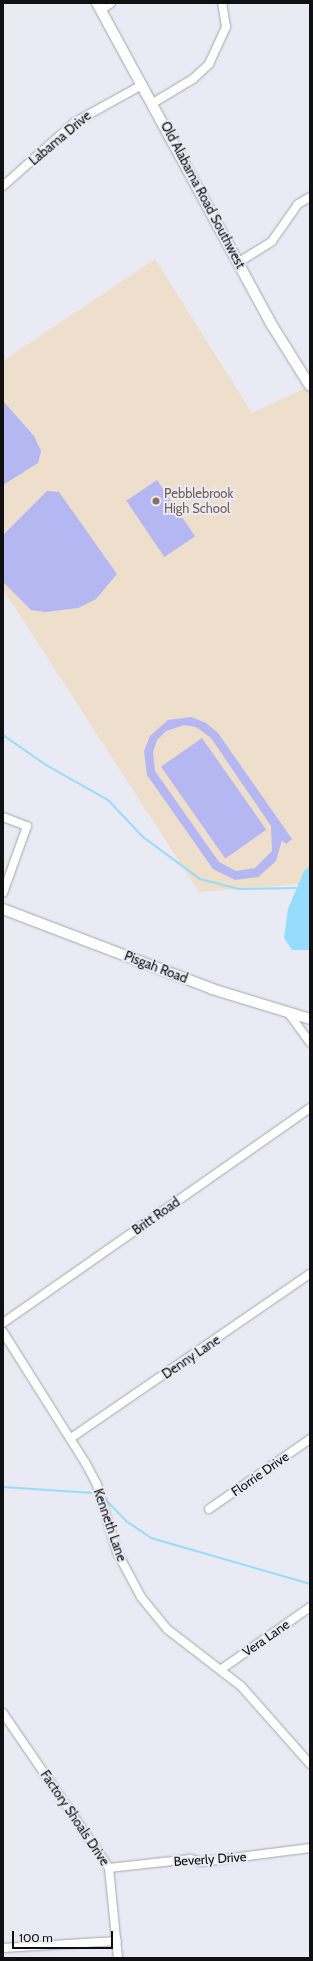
<!DOCTYPE html>
<html>
<head>
<meta charset="utf-8">
<style>
  body { margin:0 }
  #map { position:relative; width:313px; height:1961px; overflow:hidden; background:#eaeaf4; font-family:Cabin,sans-serif }
  div>[style] { position:absolute }
  [style*='--x'] { left:calc(var(--x)*1px); top:calc(var(--y)*1px); width:calc(var(--w)*1px); rotate:calc(var(--a)*1deg) }
  .education>* { inset:0; background:#eedecc }
  .green>* { inset:0; background:#b5b7f2; transform-origin:0 0 }
  .water>* { inset:0; background:#95dcfd }
  .stream>* { height:2px; margin:-1px; padding:0 1px; transform-origin:1px; border-radius:1px; background:#95dcfd }
  .roads { filter:drop-shadow(0 0 1px #a4a5ae) drop-shadow(0 0 1px #a4a5ae) }
  .minor>* { height:8px; margin:-4px; padding:0 4px; transform-origin:4px; border-radius:4px; background:#fff }
  .tertiary>* { height:10px; margin:-5px; padding:0 5px; transform-origin:5px; border-radius:5px; background:#fff }
  .dots>* { width:11px; height:11px; translate:-50% -50%; box-sizing:border-box; border:2px solid #eaeaf4; border-radius:50% }
  span { translate:-50% -50%; white-space:nowrap; text-align:center; line-height:1.15; -webkit-text-stroke:4px #eaeaf4; paint-order:stroke }
  .street-label { font-size:13px; color:#101013 }
  .education-label { font-size:13px; color:#785e54 }
  .left { translate:0 -50%; text-align:left }
  .frame { position:absolute; inset:0; border:4px solid #101013; pointer-events:none }
  .scale { position:absolute; left:12px; top:1931px; width:101px; height:18px; box-sizing:border-box; border:2px solid #101013; border-top:0; padding-left:5px; font-size:12px; line-height:14px; white-space:nowrap; color:#101013; -webkit-text-stroke:3px #eaeaf4; paint-order:stroke }
</style>
</head>
<body>
<div id="map">
  <div class="education">
    <div style="clip-path:polygon(155px 259px,252px 413px,310px 386px,310px 878px,300px 884px,199px 892px,3px 589px,3px 361px)"></div>
  </div>
  <div class="green">
    <div style="clip-path:polygon(3px 401px,34px 436px,41px 451px,38px 463px,3px 485px)"></div>
    <div style="left:157px;top:480px;width:68px;height:37px;rotate:56deg"></div>
    <div style="clip-path:polygon(47px 491px,59px 492px,117px 574px,96px 599px,78px 608px,46px 612px,31px 610px,3px 582px,3px 535px)"></div>
    <div style="clip-path:polygon(evenodd,191px 717px,206px 723px,218px 733px,292px 839px,286px 844px,282px 840px,276px 861px,258px 877px,235px 880px,213px 869px,147px 775px,144px 751px,150px 736px,168px 720px,191px 717px,184px 725px,196px 727px,211px 738px,271px 826px,272px 851px,255px 868px,236px 871px,219px 862px,155px 771px,153px 752px,157px 740px,166px 731px,184px 725px)"></div>
    <div style="left:202px;top:738px;width:112px;height:50px;rotate:55deg"></div>
  </div>
  <div class="water">
    <div style="clip-path:polygon(310px 866px,310px 950px,292px 950px,284px 938px,288px 909px,304px 871px)"></div>
  </div>
  <div class="stream">
    <div style="--x:3;--y:735;--w:52;--a:34.9"></div>
    <div style="--x:46;--y:765;--w:71;--a:29.4"></div>
    <div style="--x:108;--y:800;--w:51;--a:46.6"></div>
    <div style="--x:143;--y:837;--w:71;--a:36.4"></div>
    <div style="--x:200;--y:879;--w:40;--a:14.4"></div>
    <div style="--x:239;--y:889;--w:57;--a:-1"></div>
    <div style="--x:3;--y:1487;--w:90;--a:3.8"></div>
    <div style="--x:105;--y:1499;--w:30;--a:46"></div>
    <div style="--x:126;--y:1521;--w:30;--a:34"></div>
    <div style="--x:151;--y:1538;--w:166;--a:16.1"></div>
  </div>
  <div class="roads">
    <div class="minor">
      <div style="--x:101;--y:10;--w:12;--a:-35"></div>
      <div style="--x:153;--y:103;--w:47;--a:-31"></div>
      <div style="--x:193;--y:79;--w:22;--a:-43"></div>
      <div style="--x:209;--y:64;--w:41;--a:-65.3"></div>
      <div style="--x:226;--y:27;--w:24;--a:-99"></div>
      <div style="--x:3;--y:186;--w:96;--a:-41.6"></div>
      <div style="--x:75;--y:122;--w:77;--a:-28.9"></div>
      <div style="--x:239;--y:262;--w:39;--a:-32"></div>
      <div style="--x:272;--y:241;--w:45;--a:-54.9"></div>
      <div style="--x:298;--y:204;--w:14;--a:-30"></div>
      <div style="--x:3;--y:817;--w:26;--a:21"></div>
      <div style="--x:27;--y:826;--w:71;--a:109.7"></div>
      <div style="--x:290;--y:1015;--w:34;--a:54"></div>
      <div style="--x:3;--y:1323;--w:375;--a:-35"></div>
      <div style="--x:3;--y:1332;--w:154;--a:57.8"></div>
      <div style="--x:85;--y:1462;--w:26;--a:62"></div>
      <div style="--x:97;--y:1485;--w:70;--a:73.4"></div>
      <div style="--x:117;--y:1552;--w:51;--a:61.9"></div>
      <div style="--x:141;--y:1597;--w:41;--a:50.9"></div>
      <div style="--x:167;--y:1629;--w:93;--a:37.6"></div>
      <div style="--x:241;--y:1686;--w:104;--a:48.5"></div>
      <div style="--x:71;--y:1438;--w:290;--a:-34.5"></div>
      <div style="--x:209;--y:1509;--w:123;--a:-34.7"></div>
      <div style="--x:223;--y:1668;--w:106;--a:-35"></div>
      <div style="--x:3;--y:1713;--w:188;--a:55.6"></div>
      <div style="--x:109;--y:1868;--w:90;--a:84.3"></div>
      <div style="--x:109;--y:1868;--w:82;--a:-6.3"></div>
      <div style="--x:191;--y:1859;--w:10;--a:17"></div>
      <div style="--x:201;--y:1862;--w:110;--a:-7.3"></div>
      <div style="--x:3;--y:1948;--w:114;--a:-3.5"></div>
    </div>
    <div class="tertiary">
      <div style="--x:97;--y:3;--w:363;--a:61.5"></div>
      <div style="--x:270;--y:322;--w:75;--a:58"></div>
      <div style="--x:3;--y:909;--w:224;--a:20.9"></div>
      <div style="--x:212;--y:989;--w:102;--a:17"></div>
    </div>
  </div>
  <div class="dots">
    <div style="left:156px;top:501px;background:#8d6e63"></div>
  </div>
  <div class="street-label">
    <span style="left:60px;top:138px;rotate:-40deg">Labama Drive</span>
    <span style="left:203px;top:195px;rotate:62deg">Old Alabama Road Southwest</span>
    <span style="left:156px;top:967px;rotate:21deg">Pisgah Road</span>
    <span style="left:156px;top:1216px;rotate:-35deg">Britt Road</span>
    <span style="left:191px;top:1357px;rotate:-34deg">Denny Lane</span>
    <span style="left:260px;top:1474px;rotate:-35deg">Florrie Drive</span>
    <span style="left:110px;top:1525px;rotate:71deg">Kenneth Lane</span>
    <span style="left:266px;top:1638px;rotate:-35deg">Vera Lane</span>
    <span style="left:75px;top:1818px;rotate:56deg">Factory Shoals Drive</span>
    <span style="left:210px;top:1859px;rotate:-4deg">Beverly Drive</span>
  </div>
  <div class="education-label">
    <span class="left" style="left:164px;top:501px">Pebblebrook<br>High School</span>
  </div>
  <div class="frame"></div>
  <div class="scale">100 m</div>
</div>
</body>
</html>
